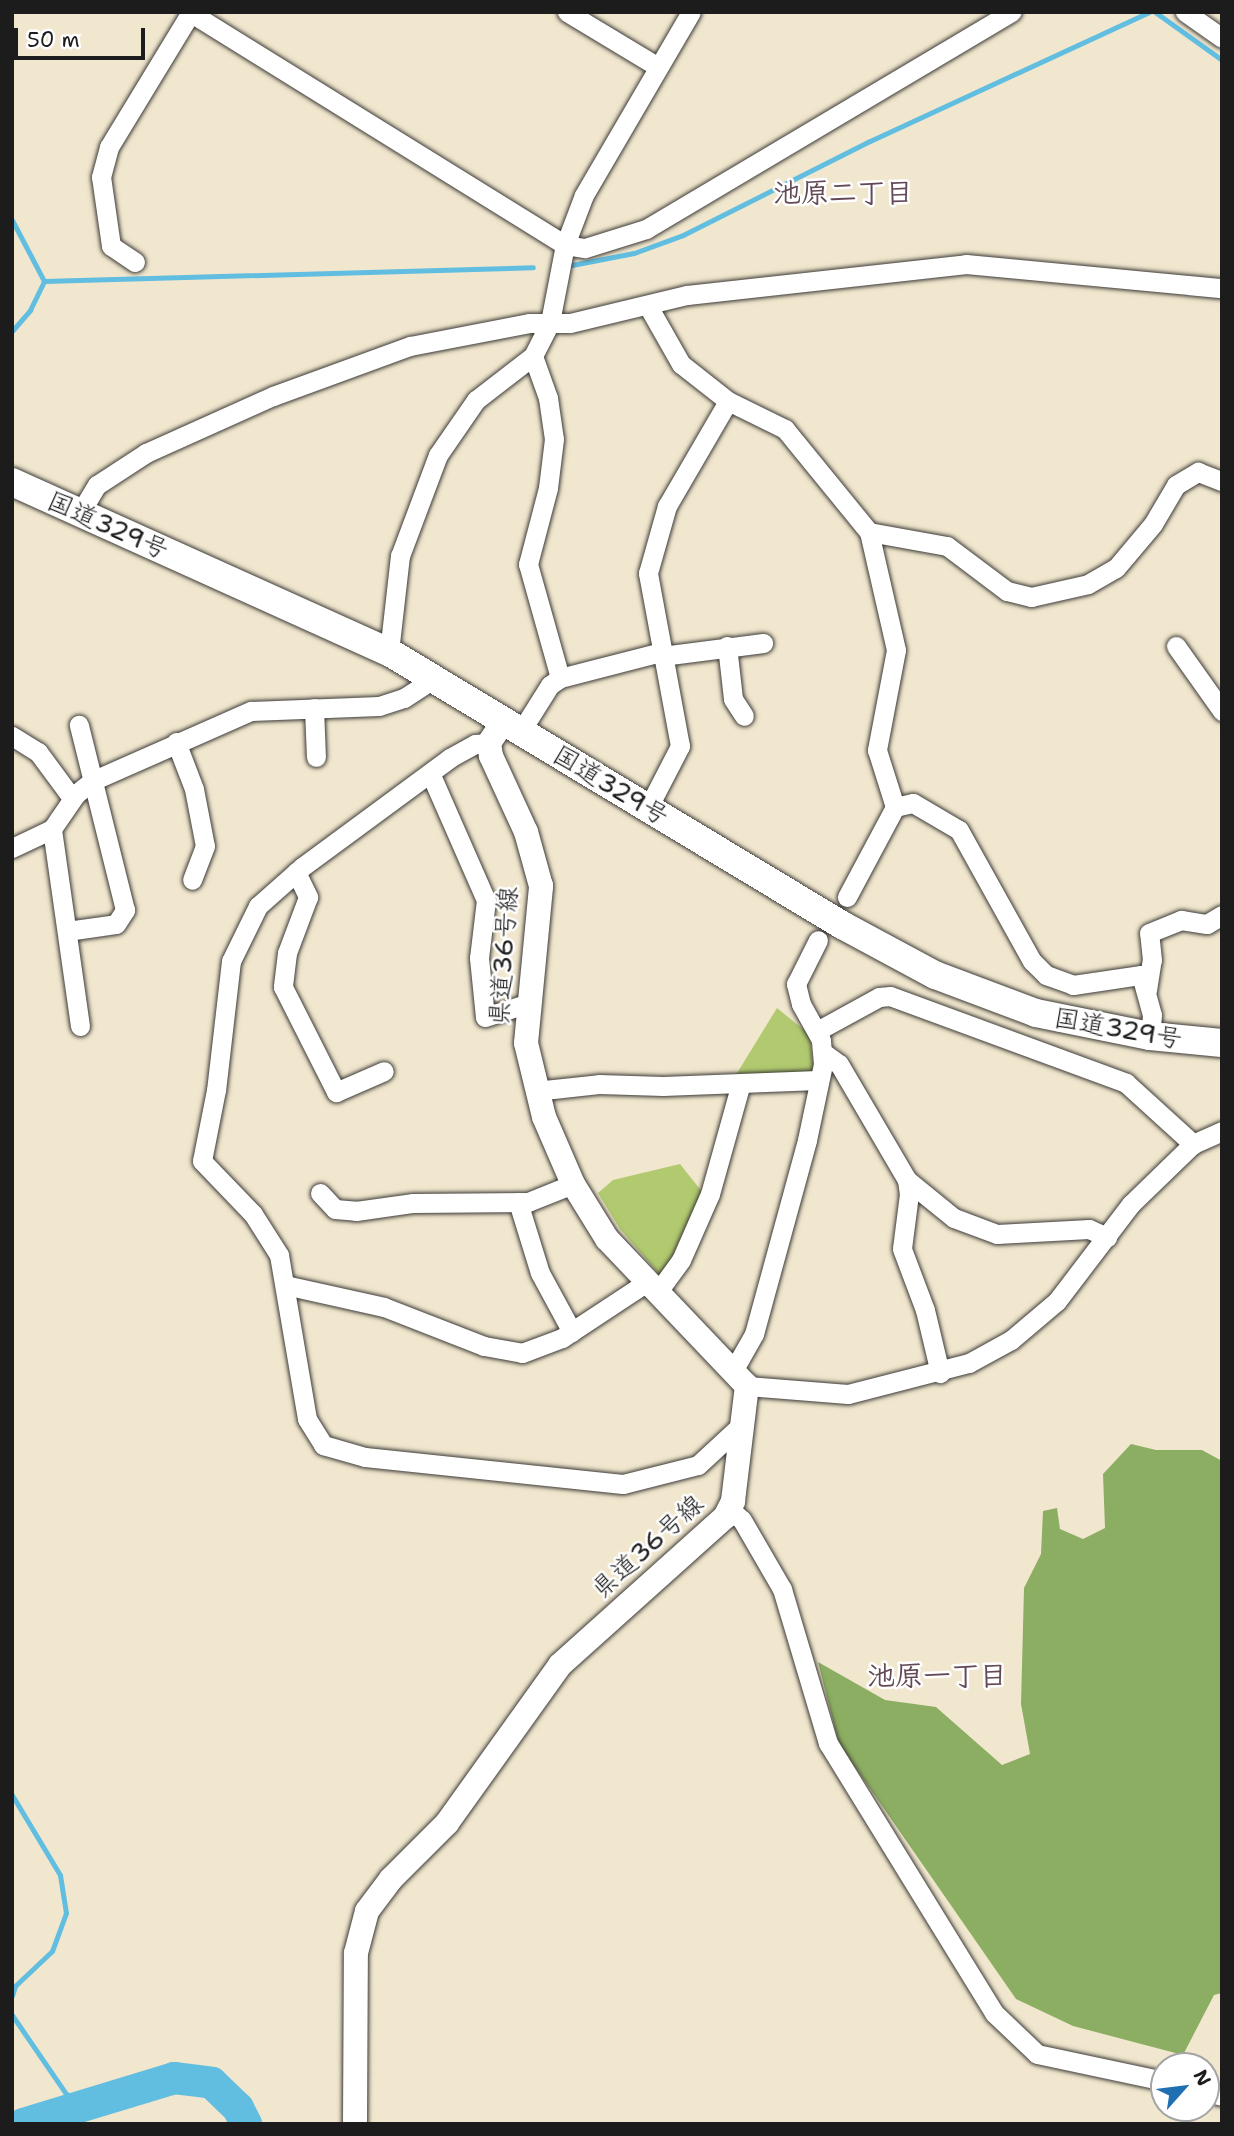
<!DOCTYPE html>
<html>
<head>
<meta charset="utf-8">
<style>
  body { margin:0 }
  #map { position:relative; width:1234px; height:2136px; overflow:hidden; background:#f1e7ce; font-family:"Shantell Sans","Klee One",sans-serif }
  div>[style] { position:absolute }
  [style*='--x'] { left:calc(var(--x)*1px); top:calc(var(--y)*1px); width:calc(var(--w)*1px); rotate:calc(var(--a)*1deg) }
  .green>* { inset:0; background:#b1ca6f }
  .forest>* { inset:0; background:#8cae62 }
  .stream>* { height:5px; margin:-2.5px; padding:0 2.5px; transform-origin:2.5px; border-radius:2.5px; background:#61bee0 }
  .river>* { height:32px; margin:-16px; padding:0 16px; transform-origin:16px; border-radius:16px; background:#61bee0 }
  .roads { filter:drop-shadow(0 0 2px #3c3a37) drop-shadow(0 0 2px #3c3a37) }
  .minor>* { height:19px; margin:-9.5px; padding:0 9.5px; transform-origin:9.5px; border-radius:9.5px; background:#fff }
  .major>* { height:24px; margin:-12px; padding:0 12px; transform-origin:12px; border-radius:12px; background:#fff }
  .highway>* { height:28px; margin:-14px; padding:0 14px; transform-origin:14px; border-radius:14px; background:#fff }
  span { translate:-50% -50%; white-space:nowrap; text-align:center; line-height:1.15; -webkit-text-stroke:5px #fff; paint-order:stroke }
  .street-label { font-size:26px; color:#1c1c1c }
  .neighbourhood-label { font-size:28px; color:#634955; font-weight:700 }
  .frame { position:absolute; inset:0; border:14px solid #1c1c1c; pointer-events:none }
  .north { position:absolute; left:1150px; top:2052px; width:70px; height:70px; box-sizing:border-box; background:#fff; border:2px solid #a4a4a4; border-radius:50%; rotate:62deg; font-size:19px; font-weight:700; line-height:28px; text-align:center; color:#1c1c1c }
  .north::after { content:''; display:block; margin:auto; width:24px; height:32px; background:#1f6fb2; clip-path:polygon(50% 0,100% 100%,50% 72%,0 100%) }
  .scale { position:absolute; left:14px; top:28px; width:131px; height:32px; box-sizing:border-box; border:4px solid #1c1c1c; border-top:0; padding-left:9px; font-size:21px; line-height:24px; white-space:nowrap; color:#1c1c1c; -webkit-text-stroke:5px #fff; paint-order:stroke }
</style>
</head>
<body>
<div id="map">
  <div class="green">
    <div style="clip-path:polygon(777px 1008px,809px 1034px,814px 1071px,734px 1078px)"></div>
    <div style="clip-path:polygon(680px 1164px,703px 1193px,674px 1262px,661px 1276px,620px 1229px,598px 1193px,613px 1180px)"></div>
  </div>
  <div class="forest">
    <div style="clip-path:polygon(1131px 1444px,1156px 1450px,1202px 1450px,1222px 1461px,1222px 1993px,1214px 1995px,1183px 2055px,1073px 2026px,1016px 1999px,839px 1744px,818px 1662px,885px 1700px,936px 1707px,1002px 1765px,1030px 1754px,1021px 1704px,1024px 1588px,1041px 1554px,1043px 1511px,1057px 1508px,1060px 1529px,1083px 1539px,1105px 1528px,1103px 1474px)"></div>
  </div>
  <div class="stream">
    <div style="--x:1155;--y:12;--w:82;--a:35.6"></div>
    <div style="--x:12;--y:220;--w:69;--a:62.3"></div>
    <div style="--x:572;--y:265;--w:63;--a:-11"></div>
    <div style="--x:634;--y:253;--w:52;--a:-20.2"></div>
    <div style="--x:683;--y:235;--w:209;--a:-26.7"></div>
    <div style="--x:870;--y:141;--w:307;--a:-24.8"></div>
    <div style="--x:44;--y:281;--w:489;--a:-1.6"></div>
    <div style="--x:12;--y:331;--w:28;--a:-49"></div>
    <div style="--x:30;--y:310;--w:32;--a:-64"></div>
    <div style="--x:12;--y:1795;--w:93;--a:59"></div>
    <div style="--x:60;--y:1875;--w:38;--a:81"></div>
    <div style="--x:66;--y:1913;--w:40;--a:110.2"></div>
    <div style="--x:52;--y:1951;--w:51;--a:136.6"></div>
    <div style="--x:15;--y:1986;--w:10;--a:107"></div>
    <div style="--x:12;--y:2015;--w:96;--a:55.6"></div>
    <div style="--x:66;--y:2094;--w:24;--a:19"></div>
  </div>
  <div class="river">
    <div style="--x:23;--y:2124;--w:158;--a:-16.9"></div>
    <div style="--x:174;--y:2078;--w:38;--a:7"></div>
    <div style="--x:212;--y:2083;--w:36;--a:44"></div>
    <div style="--x:238;--y:2108;--w:18;--a:63"></div>
  </div>
  <div class="roads">
    <div class="minor">
      <div style="--x:567;--y:12;--w:106;--a:31.1"></div>
      <div style="--x:1185;--y:12;--w:45;--a:35.1"></div>
      <div style="--x:191;--y:13;--w:440;--a:31.8"></div>
      <div style="--x:565;--y:245;--w:20;--a:9"></div>
      <div style="--x:585;--y:248;--w:64;--a:-17.3"></div>
      <div style="--x:646;--y:229;--w:425;--a:-30.7"></div>
      <div style="--x:135;--y:262;--w:29;--a:-146"></div>
      <div style="--x:111;--y:246;--w:70;--a:-98.2"></div>
      <div style="--x:101;--y:177;--w:31;--a:-75"></div>
      <div style="--x:109;--y:147;--w:158;--a:-58.7"></div>
      <div style="--x:648;--y:306;--w:67;--a:60.4"></div>
      <div style="--x:681;--y:364;--w:60;--a:38.2"></div>
      <div style="--x:728;--y:401;--w:64;--a:26.2"></div>
      <div style="--x:785;--y:429;--w:133;--a:50.8"></div>
      <div style="--x:869;--y:532;--w:121;--a:77.1"></div>
      <div style="--x:896;--y:650;--w:102;--a:100.8"></div>
      <div style="--x:877;--y:750;--w:60;--a:72.5"></div>
      <div style="--x:895;--y:807;--w:102;--a:118.1"></div>
      <div style="--x:533;--y:356;--w:45;--a:70.3"></div>
      <div style="--x:548;--y:398;--w:41;--a:81.7"></div>
      <div style="--x:554;--y:439;--w:49;--a:97"></div>
      <div style="--x:548;--y:488;--w:79;--a:104.7"></div>
      <div style="--x:528;--y:564;--w:118;--a:74.3"></div>
      <div style="--x:80;--y:513;--w:33;--a:-59"></div>
      <div style="--x:97;--y:485;--w:59;--a:-33.1"></div>
      <div style="--x:146;--y:453;--w:139;--a:-24.2"></div>
      <div style="--x:273;--y:396;--w:146;--a:-20.1"></div>
      <div style="--x:410;--y:346;--w:121;--a:-10.9"></div>
      <div style="--x:529;--y:323;--w:41;--a:0"></div>
      <div style="--x:570;--y:323;--w:120;--a:-13.5"></div>
      <div style="--x:687;--y:295;--w:281;--a:-6.3"></div>
      <div style="--x:966;--y:264;--w:257;--a:5.4"></div>
      <div style="--x:869;--y:532;--w:79;--a:10.2"></div>
      <div style="--x:947;--y:546;--w:75;--a:36.9"></div>
      <div style="--x:1007;--y:591;--w:25;--a:14"></div>
      <div style="--x:1031;--y:597;--w:58;--a:-12.8"></div>
      <div style="--x:1088;--y:584;--w:32;--a:-30"></div>
      <div style="--x:1116;--y:568;--w:57;--a:-49.9"></div>
      <div style="--x:1153;--y:524;--w:45;--a:-59.5"></div>
      <div style="--x:1176;--y:485;--w:26;--a:-31"></div>
      <div style="--x:1198;--y:472;--w:26;--a:21"></div>
      <div style="--x:727;--y:646;--w:53;--a:83.5"></div>
      <div style="--x:733;--y:699;--w:20;--a:57"></div>
      <div style="--x:1176;--y:646;--w:80;--a:54.7"></div>
      <div style="--x:389;--y:652;--w:97;--a:-83.5"></div>
      <div style="--x:400;--y:556;--w:108;--a:-69.4"></div>
      <div style="--x:438;--y:455;--w:67;--a:-55.4"></div>
      <div style="--x:476;--y:400;--w:72;--a:-37.7"></div>
      <div style="--x:533;--y:356;--w:38;--a:-63"></div>
      <div style="--x:550;--y:322;--w:78;--a:-79"></div>
      <div style="--x:565;--y:245;--w:53;--a:-69.2"></div>
      <div style="--x:584;--y:195;--w:212;--a:-59.7"></div>
      <div style="--x:662;--y:656;--w:102;--a:-7.3"></div>
      <div style="--x:314;--y:708;--w:49;--a:87.7"></div>
      <div style="--x:521;--y:731;--w:54;--a:-57.8"></div>
      <div style="--x:550;--y:685;--w:12;--a:-35"></div>
      <div style="--x:560;--y:678;--w:104;--a:-14.4"></div>
      <div style="--x:12;--y:736;--w:31;--a:32"></div>
      <div style="--x:38;--y:752;--w:57;--a:53.5"></div>
      <div style="--x:176;--y:742;--w:50;--a:69"></div>
      <div style="--x:194;--y:789;--w:58;--a:79.1"></div>
      <div style="--x:205;--y:846;--w:36;--a:111"></div>
      <div style="--x:489;--y:743;--w:14;--a:176"></div>
      <div style="--x:475;--y:744;--w:29;--a:151"></div>
      <div style="--x:450;--y:758;--w:184;--a:143.6"></div>
      <div style="--x:302;--y:867;--w:59;--a:138.4"></div>
      <div style="--x:258;--y:906;--w:61;--a:116.1"></div>
      <div style="--x:231;--y:961;--w:130;--a:96.6"></div>
      <div style="--x:216;--y:1090;--w:72;--a:101.2"></div>
      <div style="--x:202;--y:1161;--w:74;--a:46.1"></div>
      <div style="--x:253;--y:1214;--w:49;--a:57.6"></div>
      <div style="--x:279;--y:1255;--w:166;--a:80.3"></div>
      <div style="--x:307;--y:1419;--w:31;--a:58"></div>
      <div style="--x:323;--y:1445;--w:44;--a:15.9"></div>
      <div style="--x:365;--y:1457;--w:259;--a:6"></div>
      <div style="--x:623;--y:1484;--w:77;--a:-14.2"></div>
      <div style="--x:698;--y:1465;--w:56;--a:-42.8"></div>
      <div style="--x:431;--y:775;--w:137;--a:66.3"></div>
      <div style="--x:486;--y:900;--w:58;--a:96.9"></div>
      <div style="--x:479;--y:958;--w:59;--a:84.2"></div>
      <div style="--x:485;--y:1017;--w:43;--a:-17.6"></div>
      <div style="--x:895;--y:807;--w:18;--a:-13"></div>
      <div style="--x:913;--y:803;--w:53;--a:30.4"></div>
      <div style="--x:959;--y:830;--w:150;--a:60.9"></div>
      <div style="--x:1032;--y:961;--w:20;--a:45"></div>
      <div style="--x:1046;--y:975;--w:29;--a:20"></div>
      <div style="--x:1073;--y:985;--w:69;--a:-8.4"></div>
      <div style="--x:1141;--y:975;--w:41;--a:74.6"></div>
      <div style="--x:1152;--y:1015;--w:21;--a:95"></div>
      <div style="--x:648;--y:808;--w:70;--a:-62.7"></div>
      <div style="--x:680;--y:746;--w:176;--a:-100.5"></div>
      <div style="--x:648;--y:573;--w:70;--a:-74.2"></div>
      <div style="--x:667;--y:506;--w:121;--a:-59.8"></div>
      <div style="--x:12;--y:848;--w:44;--a:-25.4"></div>
      <div style="--x:296;--y:872;--w:28;--a:64"></div>
      <div style="--x:308;--y:897;--w:60;--a:110.6"></div>
      <div style="--x:287;--y:953;--w:34;--a:97"></div>
      <div style="--x:283;--y:987;--w:118;--a:63.2"></div>
      <div style="--x:336;--y:1092;--w:52;--a:-23.6"></div>
      <div style="--x:67;--y:931;--w:49;--a:-8.1"></div>
      <div style="--x:116;--y:924;--w:17;--a:-57"></div>
      <div style="--x:125;--y:910;--w:191;--a:-104"></div>
      <div style="--x:1147;--y:990;--w:30;--a:-81"></div>
      <div style="--x:1152;--y:960;--w:27;--a:-96"></div>
      <div style="--x:1149;--y:933;--w:35;--a:-22"></div>
      <div style="--x:1181;--y:920;--w:26;--a:9"></div>
      <div style="--x:1207;--y:924;--w:17;--a:-31"></div>
      <div style="--x:80;--y:1026;--w:199;--a:-98.1"></div>
      <div style="--x:52;--y:829;--w:42;--a:-55.6"></div>
      <div style="--x:76;--y:794;--w:21;--a:-39"></div>
      <div style="--x:92;--y:781;--w:174;--a:-23.8"></div>
      <div style="--x:251;--y:711;--w:128;--a:-2.2"></div>
      <div style="--x:379;--y:706;--w:26;--a:-18"></div>
      <div style="--x:404;--y:698;--w:37;--a:-33"></div>
      <div style="--x:817;--y:1031;--w:71;--a:-28.7"></div>
      <div style="--x:879;--y:997;--w:11;--a:-5"></div>
      <div style="--x:890;--y:996;--w:252;--a:20.2"></div>
      <div style="--x:1126;--y:1083;--w:91;--a:42.3"></div>
      <div style="--x:825;--y:1054;--w:17;--a:36"></div>
      <div style="--x:839;--y:1064;--w:134;--a:59.6"></div>
      <div style="--x:907;--y:1180;--w:60;--a:39"></div>
      <div style="--x:954;--y:1218;--w:46;--a:20.4"></div>
      <div style="--x:997;--y:1234;--w:92;--a:-3.1"></div>
      <div style="--x:1089;--y:1229;--w:20;--a:24"></div>
      <div style="--x:535;--y:1091;--w:64;--a:-6.2"></div>
      <div style="--x:599;--y:1084;--w:64;--a:1.8"></div>
      <div style="--x:663;--y:1086;--w:155;--a:-2.2"></div>
      <div style="--x:907;--y:1180;--w:14;--a:82"></div>
      <div style="--x:909;--y:1194;--w:55;--a:97.3"></div>
      <div style="--x:902;--y:1249;--w:65;--a:69.3"></div>
      <div style="--x:925;--y:1310;--w:65;--a:76.6"></div>
      <div style="--x:320;--y:1193;--w:22;--a:47"></div>
      <div style="--x:335;--y:1209;--w:21;--a:5"></div>
      <div style="--x:356;--y:1211;--w:58;--a:-8"></div>
      <div style="--x:413;--y:1203;--w:115;--a:-0.5"></div>
      <div style="--x:528;--y:1202;--w:48;--a:-21.8"></div>
      <div style="--x:518;--y:1202;--w:74;--a:72.8"></div>
      <div style="--x:540;--y:1273;--w:67;--a:61.5"></div>
      <div style="--x:285;--y:1285;--w:101;--a:12.5"></div>
      <div style="--x:384;--y:1307;--w:107;--a:21.3"></div>
      <div style="--x:484;--y:1346;--w:39;--a:10"></div>
      <div style="--x:522;--y:1353;--w:43;--a:-20.6"></div>
      <div style="--x:562;--y:1338;--w:102;--a:-33.4"></div>
      <div style="--x:657;--y:1293;--w:41;--a:-54"></div>
      <div style="--x:681;--y:1260;--w:72;--a:-66.3"></div>
      <div style="--x:710;--y:1194;--w:115;--a:-74.4"></div>
      <div style="--x:733;--y:1371;--w:43;--a:-60.4"></div>
      <div style="--x:754;--y:1334;--w:201;--a:-74.7"></div>
      <div style="--x:807;--y:1140;--w:78;--a:-78.1"></div>
      <div style="--x:823;--y:1064;--w:24;--a:-95"></div>
      <div style="--x:821;--y:1040;--w:41;--a:-119.1"></div>
      <div style="--x:801;--y:1004;--w:21;--a:-104"></div>
      <div style="--x:796;--y:984;--w:49;--a:-63.4"></div>
      <div style="--x:747;--y:1386;--w:101;--a:4.5"></div>
      <div style="--x:848;--y:1394;--w:125;--a:-14.4"></div>
      <div style="--x:969;--y:1363;--w:48;--a:-28.7"></div>
      <div style="--x:1011;--y:1340;--w:60;--a:-40.3"></div>
      <div style="--x:1057;--y:1301;--w:122;--a:-52.7"></div>
      <div style="--x:1131;--y:1204;--w:86;--a:-44.1"></div>
      <div style="--x:1193;--y:1144;--w:32;--a:-24"></div>
      <div style="--x:730;--y:1509;--w:16;--a:43"></div>
      <div style="--x:742;--y:1520;--w:80;--a:59.9"></div>
      <div style="--x:782;--y:1589;--w:161;--a:73.4"></div>
      <div style="--x:828;--y:1743;--w:317;--a:58.4"></div>
      <div style="--x:994;--y:2013;--w:59;--a:43.6"></div>
      <div style="--x:1037;--y:2054;--w:130;--a:12"></div>
      <div style="--x:1206;--y:2092;--w:16;--a:14"></div>
    </div>
    <div class="major">
      <div style="--x:355;--y:2124;--w:171;--a:-89.7"></div>
      <div style="--x:356;--y:1953;--w:43;--a:-75.3"></div>
      <div style="--x:367;--y:1911;--w:40;--a:-53"></div>
      <div style="--x:391;--y:1879;--w:79;--a:-45"></div>
      <div style="--x:447;--y:1823;--w:194;--a:-54.4"></div>
      <div style="--x:560;--y:1665;--w:222;--a:-41.9"></div>
      <div style="--x:725;--y:1517;--w:18;--a:-63"></div>
      <div style="--x:733;--y:1501;--w:116;--a:-83.1"></div>
      <div style="--x:747;--y:1386;--w:203;--a:-133.6"></div>
      <div style="--x:607;--y:1239;--w:65;--a:-121.7"></div>
      <div style="--x:573;--y:1184;--w:73;--a:-113.4"></div>
      <div style="--x:544;--y:1117;--w:76;--a:-103.7"></div>
      <div style="--x:526;--y:1043;--w:158;--a:-84.5"></div>
      <div style="--x:541;--y:886;--w:56;--a:-105.5"></div>
      <div style="--x:526;--y:832;--w:84;--a:-114.7"></div>
      <div style="--x:491;--y:756;--w:13;--a:-99"></div>
      <div style="--x:489;--y:743;--w:27;--a:-56"></div>
    </div>
    <div class="highway">
      <div style="--x:12;--y:482;--w:414;--a:24.3"></div>
      <div style="--x:389;--y:652;--w:529;--a:31.08"></div>
      <div style="--x:842;--y:925;--w:106;--a:28.3"></div>
      <div style="--x:935;--y:975;--w:108;--a:20.6"></div>
      <div style="--x:1036;--y:1013;--w:116;--a:11.4"></div>
      <div style="--x:1150;--y:1036;--w:72;--a:5.6"></div>
    </div>
  </div>
  <div class="street-label">
    <span style="left:108px;top:525px;rotate:24deg">国道329号</span>
    <span style="left:611px;top:785px;rotate:31deg">国道329号</span>
    <span style="left:503px;top:956px;rotate:-86deg">県道36号線</span>
    <span style="left:1118px;top:1028px;rotate:10deg">国道329号</span>
    <span style="left:647px;top:1546px;rotate:-42deg">県道36号線</span>
  </div>
  <div class="neighbourhood-label">
    <span style="left:843px;top:192px">池原二丁目</span>
    <span style="left:937px;top:1675px">池原一丁目</span>
  </div>
  <div class="frame"></div>
  <div class="north">N</div>
  <div class="scale">50 m</div>
</div>
</body>
</html>
